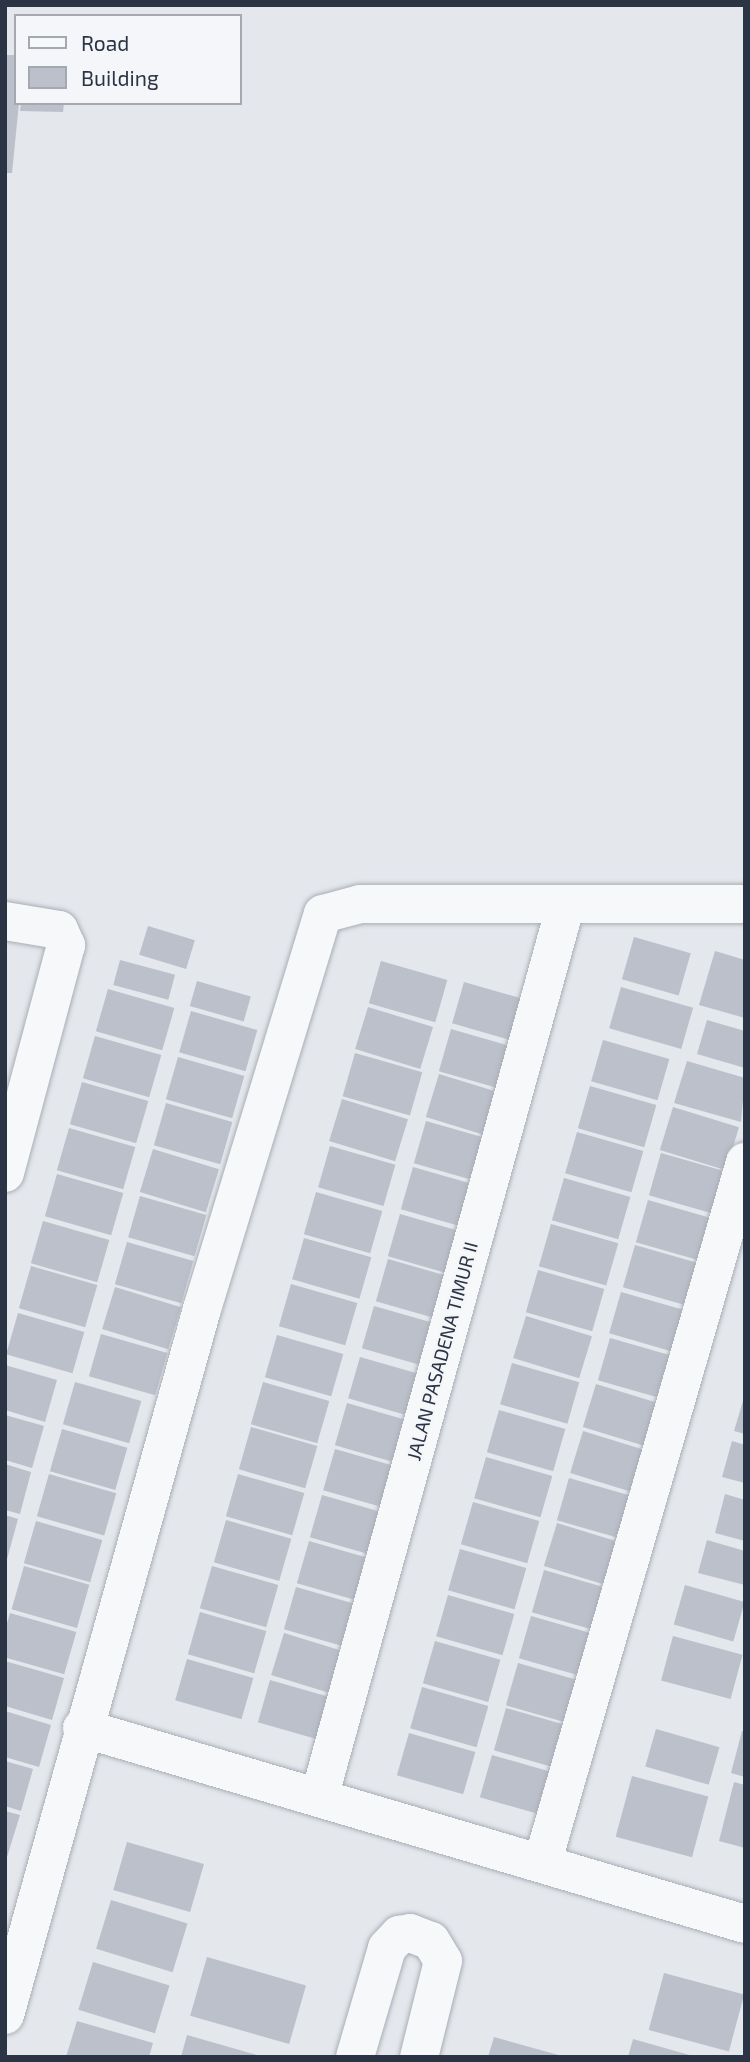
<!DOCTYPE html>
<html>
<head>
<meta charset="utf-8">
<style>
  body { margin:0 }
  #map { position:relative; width:750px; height:2062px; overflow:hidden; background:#e4e7ec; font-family:"Exo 2",sans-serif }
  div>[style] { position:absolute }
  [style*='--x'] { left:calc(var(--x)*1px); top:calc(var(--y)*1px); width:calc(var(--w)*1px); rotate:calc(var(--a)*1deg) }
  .building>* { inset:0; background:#bbc0ca; transform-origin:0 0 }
  .roads { filter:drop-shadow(0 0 2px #a9aeb7) drop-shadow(0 0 2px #a9aeb7) }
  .minor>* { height:38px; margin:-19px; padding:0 19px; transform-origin:19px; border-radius:19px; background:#f7f8fa }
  span { translate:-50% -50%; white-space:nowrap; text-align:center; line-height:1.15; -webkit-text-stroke:5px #f4f6f9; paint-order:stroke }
  .street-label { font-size:19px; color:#2b3445 }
  .frame { position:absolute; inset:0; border:7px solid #2b3445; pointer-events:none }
  .legend { position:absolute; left:14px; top:14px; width:228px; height:91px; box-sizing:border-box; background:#f4f6f9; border:2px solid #a4a8b1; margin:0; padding:9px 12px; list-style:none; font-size:21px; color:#2b3445 }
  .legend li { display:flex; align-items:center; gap:14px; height:35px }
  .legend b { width:35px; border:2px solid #a4a8b1 }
</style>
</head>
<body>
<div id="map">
  <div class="building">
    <div style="clip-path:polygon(5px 55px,15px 55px,19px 103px,12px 173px,5px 173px)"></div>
    <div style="clip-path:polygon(21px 103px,64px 103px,63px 112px,20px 111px)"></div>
    <div style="left:148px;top:926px;width:49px;height:30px;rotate:17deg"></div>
    <div style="left:634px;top:937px;width:59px;height:44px;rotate:16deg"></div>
    <div style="clip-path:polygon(715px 951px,745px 960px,745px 1018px,699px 1005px)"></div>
    <div style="left:120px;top:960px;width:57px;height:26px;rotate:15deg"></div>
    <div style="left:381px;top:961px;width:69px;height:44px;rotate:16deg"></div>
    <div style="left:197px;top:981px;width:56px;height:26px;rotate:16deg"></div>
    <div style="left:464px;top:982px;width:70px;height:43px;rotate:16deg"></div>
    <div style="left:621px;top:987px;width:75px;height:43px;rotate:16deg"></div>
    <div style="left:108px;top:989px;width:69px;height:44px;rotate:16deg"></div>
    <div style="left:368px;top:1007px;width:68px;height:44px;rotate:17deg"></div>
    <div style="left:191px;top:1011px;width:69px;height:43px;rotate:16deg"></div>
    <div style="clip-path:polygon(707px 1020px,745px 1031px,745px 1068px,697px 1054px)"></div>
    <div style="left:451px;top:1029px;width:70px;height:44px;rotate:16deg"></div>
    <div style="left:95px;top:1036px;width:69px;height:44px;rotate:16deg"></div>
    <div style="left:603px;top:1040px;width:69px;height:43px;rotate:16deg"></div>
    <div style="left:355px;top:1053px;width:70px;height:45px;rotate:16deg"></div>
    <div style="left:178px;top:1057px;width:69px;height:44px;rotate:16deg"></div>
    <div style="clip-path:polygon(687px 1061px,745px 1078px,741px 1122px,674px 1103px)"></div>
    <div style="left:439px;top:1074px;width:69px;height:45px;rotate:17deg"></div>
    <div style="left:82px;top:1082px;width:69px;height:44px;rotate:16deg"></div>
    <div style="left:590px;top:1086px;width:69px;height:44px;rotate:16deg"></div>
    <div style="left:342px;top:1099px;width:69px;height:44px;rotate:17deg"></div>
    <div style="left:166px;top:1103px;width:69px;height:44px;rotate:16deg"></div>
    <div style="left:673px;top:1107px;width:69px;height:45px;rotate:17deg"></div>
    <div style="left:426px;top:1121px;width:69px;height:44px;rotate:16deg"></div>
    <div style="left:69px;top:1128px;width:69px;height:44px;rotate:16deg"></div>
    <div style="left:577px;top:1132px;width:69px;height:43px;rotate:16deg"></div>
    <div style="left:330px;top:1146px;width:68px;height:43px;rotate:16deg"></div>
    <div style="left:153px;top:1149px;width:69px;height:45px;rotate:17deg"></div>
    <div style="left:661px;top:1153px;width:69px;height:44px;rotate:16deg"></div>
    <div style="left:413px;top:1167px;width:70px;height:44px;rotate:16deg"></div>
    <div style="left:57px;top:1174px;width:69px;height:44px;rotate:16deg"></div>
    <div style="left:564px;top:1178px;width:69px;height:44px;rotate:16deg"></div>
    <div style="left:316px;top:1192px;width:69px;height:44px;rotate:16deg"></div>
    <div style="left:140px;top:1196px;width:69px;height:43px;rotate:16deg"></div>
    <div style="left:648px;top:1200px;width:69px;height:44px;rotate:16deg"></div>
    <div style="left:400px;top:1214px;width:69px;height:44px;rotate:16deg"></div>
    <div style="left:43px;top:1221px;width:69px;height:44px;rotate:16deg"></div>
    <div style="left:551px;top:1224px;width:70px;height:44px;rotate:16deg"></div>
    <div style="left:304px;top:1238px;width:70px;height:43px;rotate:16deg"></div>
    <div style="left:127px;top:1242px;width:69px;height:44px;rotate:16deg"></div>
    <div style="left:635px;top:1245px;width:69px;height:44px;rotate:16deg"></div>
    <div style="left:388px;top:1259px;width:69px;height:44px;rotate:16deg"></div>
    <div style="left:31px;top:1266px;width:69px;height:44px;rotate:16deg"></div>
    <div style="left:538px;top:1270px;width:69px;height:44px;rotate:16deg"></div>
    <div style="left:291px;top:1284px;width:69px;height:44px;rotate:16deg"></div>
    <div style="left:115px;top:1287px;width:69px;height:44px;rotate:17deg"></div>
    <div style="left:621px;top:1292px;width:70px;height:43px;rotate:16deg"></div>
    <div style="left:374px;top:1306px;width:70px;height:44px;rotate:16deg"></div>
    <div style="left:18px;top:1313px;width:69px;height:43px;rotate:16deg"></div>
    <div style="left:526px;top:1316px;width:69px;height:44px;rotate:17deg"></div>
    <div style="left:101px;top:1334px;width:69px;height:44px;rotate:16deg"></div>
    <div style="left:277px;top:1335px;width:69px;height:44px;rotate:16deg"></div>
    <div style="left:610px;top:1338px;width:69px;height:44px;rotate:16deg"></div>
    <div style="left:360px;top:1357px;width:70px;height:43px;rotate:16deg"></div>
    <div style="left:512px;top:1363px;width:70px;height:43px;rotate:16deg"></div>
    <div style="clip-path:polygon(5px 1365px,57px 1380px,45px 1422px,5px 1410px)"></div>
    <div style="left:75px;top:1382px;width:69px;height:44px;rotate:16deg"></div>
    <div style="left:263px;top:1382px;width:69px;height:44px;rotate:16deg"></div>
    <div style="left:596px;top:1384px;width:69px;height:45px;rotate:17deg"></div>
    <div style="clip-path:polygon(745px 1394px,745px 1434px,734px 1431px)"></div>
    <div style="left:347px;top:1403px;width:69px;height:44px;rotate:16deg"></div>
    <div style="left:499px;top:1410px;width:69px;height:44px;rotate:16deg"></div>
    <div style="clip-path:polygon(5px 1415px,44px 1426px,32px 1468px,5px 1460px)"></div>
    <div style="left:251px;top:1427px;width:69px;height:44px;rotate:16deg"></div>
    <div style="left:62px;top:1429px;width:68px;height:44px;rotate:16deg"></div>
    <div style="left:583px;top:1431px;width:68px;height:44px;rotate:17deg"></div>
    <div style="clip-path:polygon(732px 1441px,745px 1445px,745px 1483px,722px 1477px)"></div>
    <div style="left:335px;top:1449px;width:69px;height:43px;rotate:16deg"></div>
    <div style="left:486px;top:1457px;width:69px;height:43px;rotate:16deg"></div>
    <div style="clip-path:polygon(5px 1464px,31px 1472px,20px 1514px,5px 1510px)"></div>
    <div style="left:49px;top:1474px;width:70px;height:44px;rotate:16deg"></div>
    <div style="left:238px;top:1474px;width:69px;height:44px;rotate:16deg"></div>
    <div style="left:569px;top:1478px;width:69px;height:44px;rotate:16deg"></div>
    <div style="clip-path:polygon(725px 1494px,745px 1500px,745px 1541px,715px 1533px)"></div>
    <div style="left:322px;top:1495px;width:68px;height:44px;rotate:16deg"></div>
    <div style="left:473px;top:1502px;width:69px;height:44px;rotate:16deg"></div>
    <div style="clip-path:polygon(5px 1515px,18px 1519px,6px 1563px,5px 1562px)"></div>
    <div style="left:226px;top:1520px;width:68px;height:44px;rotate:16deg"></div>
    <div style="left:36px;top:1521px;width:69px;height:44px;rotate:16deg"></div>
    <div style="left:557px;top:1523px;width:69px;height:45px;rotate:17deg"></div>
    <div style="clip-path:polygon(707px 1540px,745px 1551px,745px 1585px,698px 1573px)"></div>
    <div style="left:309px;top:1541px;width:69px;height:44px;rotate:16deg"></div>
    <div style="left:460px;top:1549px;width:69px;height:43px;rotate:16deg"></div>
    <div style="left:24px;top:1566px;width:68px;height:45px;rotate:16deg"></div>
    <div style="left:212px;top:1566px;width:69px;height:44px;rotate:16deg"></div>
    <div style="left:544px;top:1570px;width:69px;height:44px;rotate:16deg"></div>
    <div style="left:685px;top:1585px;width:62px;height:41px;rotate:16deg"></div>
    <div style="left:296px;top:1587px;width:69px;height:44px;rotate:16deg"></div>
    <div style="left:448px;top:1595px;width:69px;height:43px;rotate:16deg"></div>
    <div style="left:200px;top:1612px;width:69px;height:44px;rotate:16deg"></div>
    <div style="left:10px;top:1613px;width:69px;height:44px;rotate:16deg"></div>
    <div style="left:531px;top:1616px;width:69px;height:44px;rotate:16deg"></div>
    <div style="left:284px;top:1633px;width:68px;height:44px;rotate:17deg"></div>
    <div style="left:673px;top:1636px;width:72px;height:46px;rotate:15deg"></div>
    <div style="left:435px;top:1641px;width:68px;height:44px;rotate:16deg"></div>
    <div style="left:187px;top:1659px;width:69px;height:43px;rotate:16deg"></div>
    <div style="clip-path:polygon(5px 1661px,64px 1678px,52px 1720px,5px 1706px)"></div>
    <div style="left:518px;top:1663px;width:69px;height:44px;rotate:16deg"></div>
    <div style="left:270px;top:1680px;width:69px;height:44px;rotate:16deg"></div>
    <div style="left:422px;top:1687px;width:69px;height:43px;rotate:16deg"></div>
    <div style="left:506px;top:1708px;width:69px;height:44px;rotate:16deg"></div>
    <div style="clip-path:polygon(5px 1711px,51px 1725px,39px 1767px,5px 1757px)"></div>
    <div style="left:656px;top:1729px;width:66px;height:39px;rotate:16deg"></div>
    <div style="clip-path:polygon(742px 1731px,745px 1732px,745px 1777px,731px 1773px)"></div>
    <div style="left:409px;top:1733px;width:69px;height:44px;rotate:16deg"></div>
    <div style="left:492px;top:1755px;width:69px;height:44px;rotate:16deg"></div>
    <div style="clip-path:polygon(5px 1761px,33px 1769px,21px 1811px,5px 1806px)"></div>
    <div style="left:632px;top:1776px;width:79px;height:63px;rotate:15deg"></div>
    <div style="clip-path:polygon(734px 1782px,745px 1785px,745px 1848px,719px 1841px)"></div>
    <div style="clip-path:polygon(5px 1811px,20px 1815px,7px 1857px,5px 1857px)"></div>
    <div style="left:127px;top:1842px;width:80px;height:50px;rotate:16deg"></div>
    <div style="left:111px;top:1900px;width:80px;height:51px;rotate:17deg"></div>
    <div style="left:207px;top:1957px;width:103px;height:61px;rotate:16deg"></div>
    <div style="left:93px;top:1962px;width:80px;height:50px;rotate:17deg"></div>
    <div style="left:664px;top:1973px;width:83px;height:59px;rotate:15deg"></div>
    <div style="clip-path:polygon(77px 2021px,153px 2043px,149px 2057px,66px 2057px)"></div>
    <div style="clip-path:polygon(187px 2035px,260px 2056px,260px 2057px,181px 2057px)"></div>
    <div style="clip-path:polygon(494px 2037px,562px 2056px,561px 2057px,488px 2057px)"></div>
    <div style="clip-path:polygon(633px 2039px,693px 2056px,693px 2057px,628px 2057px)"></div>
  </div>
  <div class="roads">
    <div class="minor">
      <div style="--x:5;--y:921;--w:55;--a:9.5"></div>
      <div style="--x:59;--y:930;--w:17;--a:65"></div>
      <div style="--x:66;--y:945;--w:236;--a:105"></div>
      <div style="--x:82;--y:1728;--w:691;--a:16.47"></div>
      <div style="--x:319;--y:1798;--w:927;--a:-74.56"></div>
      <div style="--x:542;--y:1864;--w:731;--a:-73.87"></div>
      <div style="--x:5;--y:2015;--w:733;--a:-74.41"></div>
      <div style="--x:202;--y:1309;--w:413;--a:-73"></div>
      <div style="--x:323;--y:914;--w:39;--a:-15"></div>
      <div style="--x:361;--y:904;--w:384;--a:0"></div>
      <div style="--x:355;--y:2057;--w:114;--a:-73.6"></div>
      <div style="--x:387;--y:1948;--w:18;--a:-47"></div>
      <div style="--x:399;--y:1935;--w:11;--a:-10"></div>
      <div style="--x:410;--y:1933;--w:22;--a:21"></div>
      <div style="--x:431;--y:1941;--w:23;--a:59"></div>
      <div style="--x:443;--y:1961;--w:99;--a:104"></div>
    </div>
  </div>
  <div class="street-label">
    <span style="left:442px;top:1351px;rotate:-75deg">JALAN PASADENA TIMUR II</span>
  </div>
  <div class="frame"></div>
  <ul class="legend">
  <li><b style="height:9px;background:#f7f8fa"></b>Road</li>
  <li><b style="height:19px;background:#bbc0ca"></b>Building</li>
  </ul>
</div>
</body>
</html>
